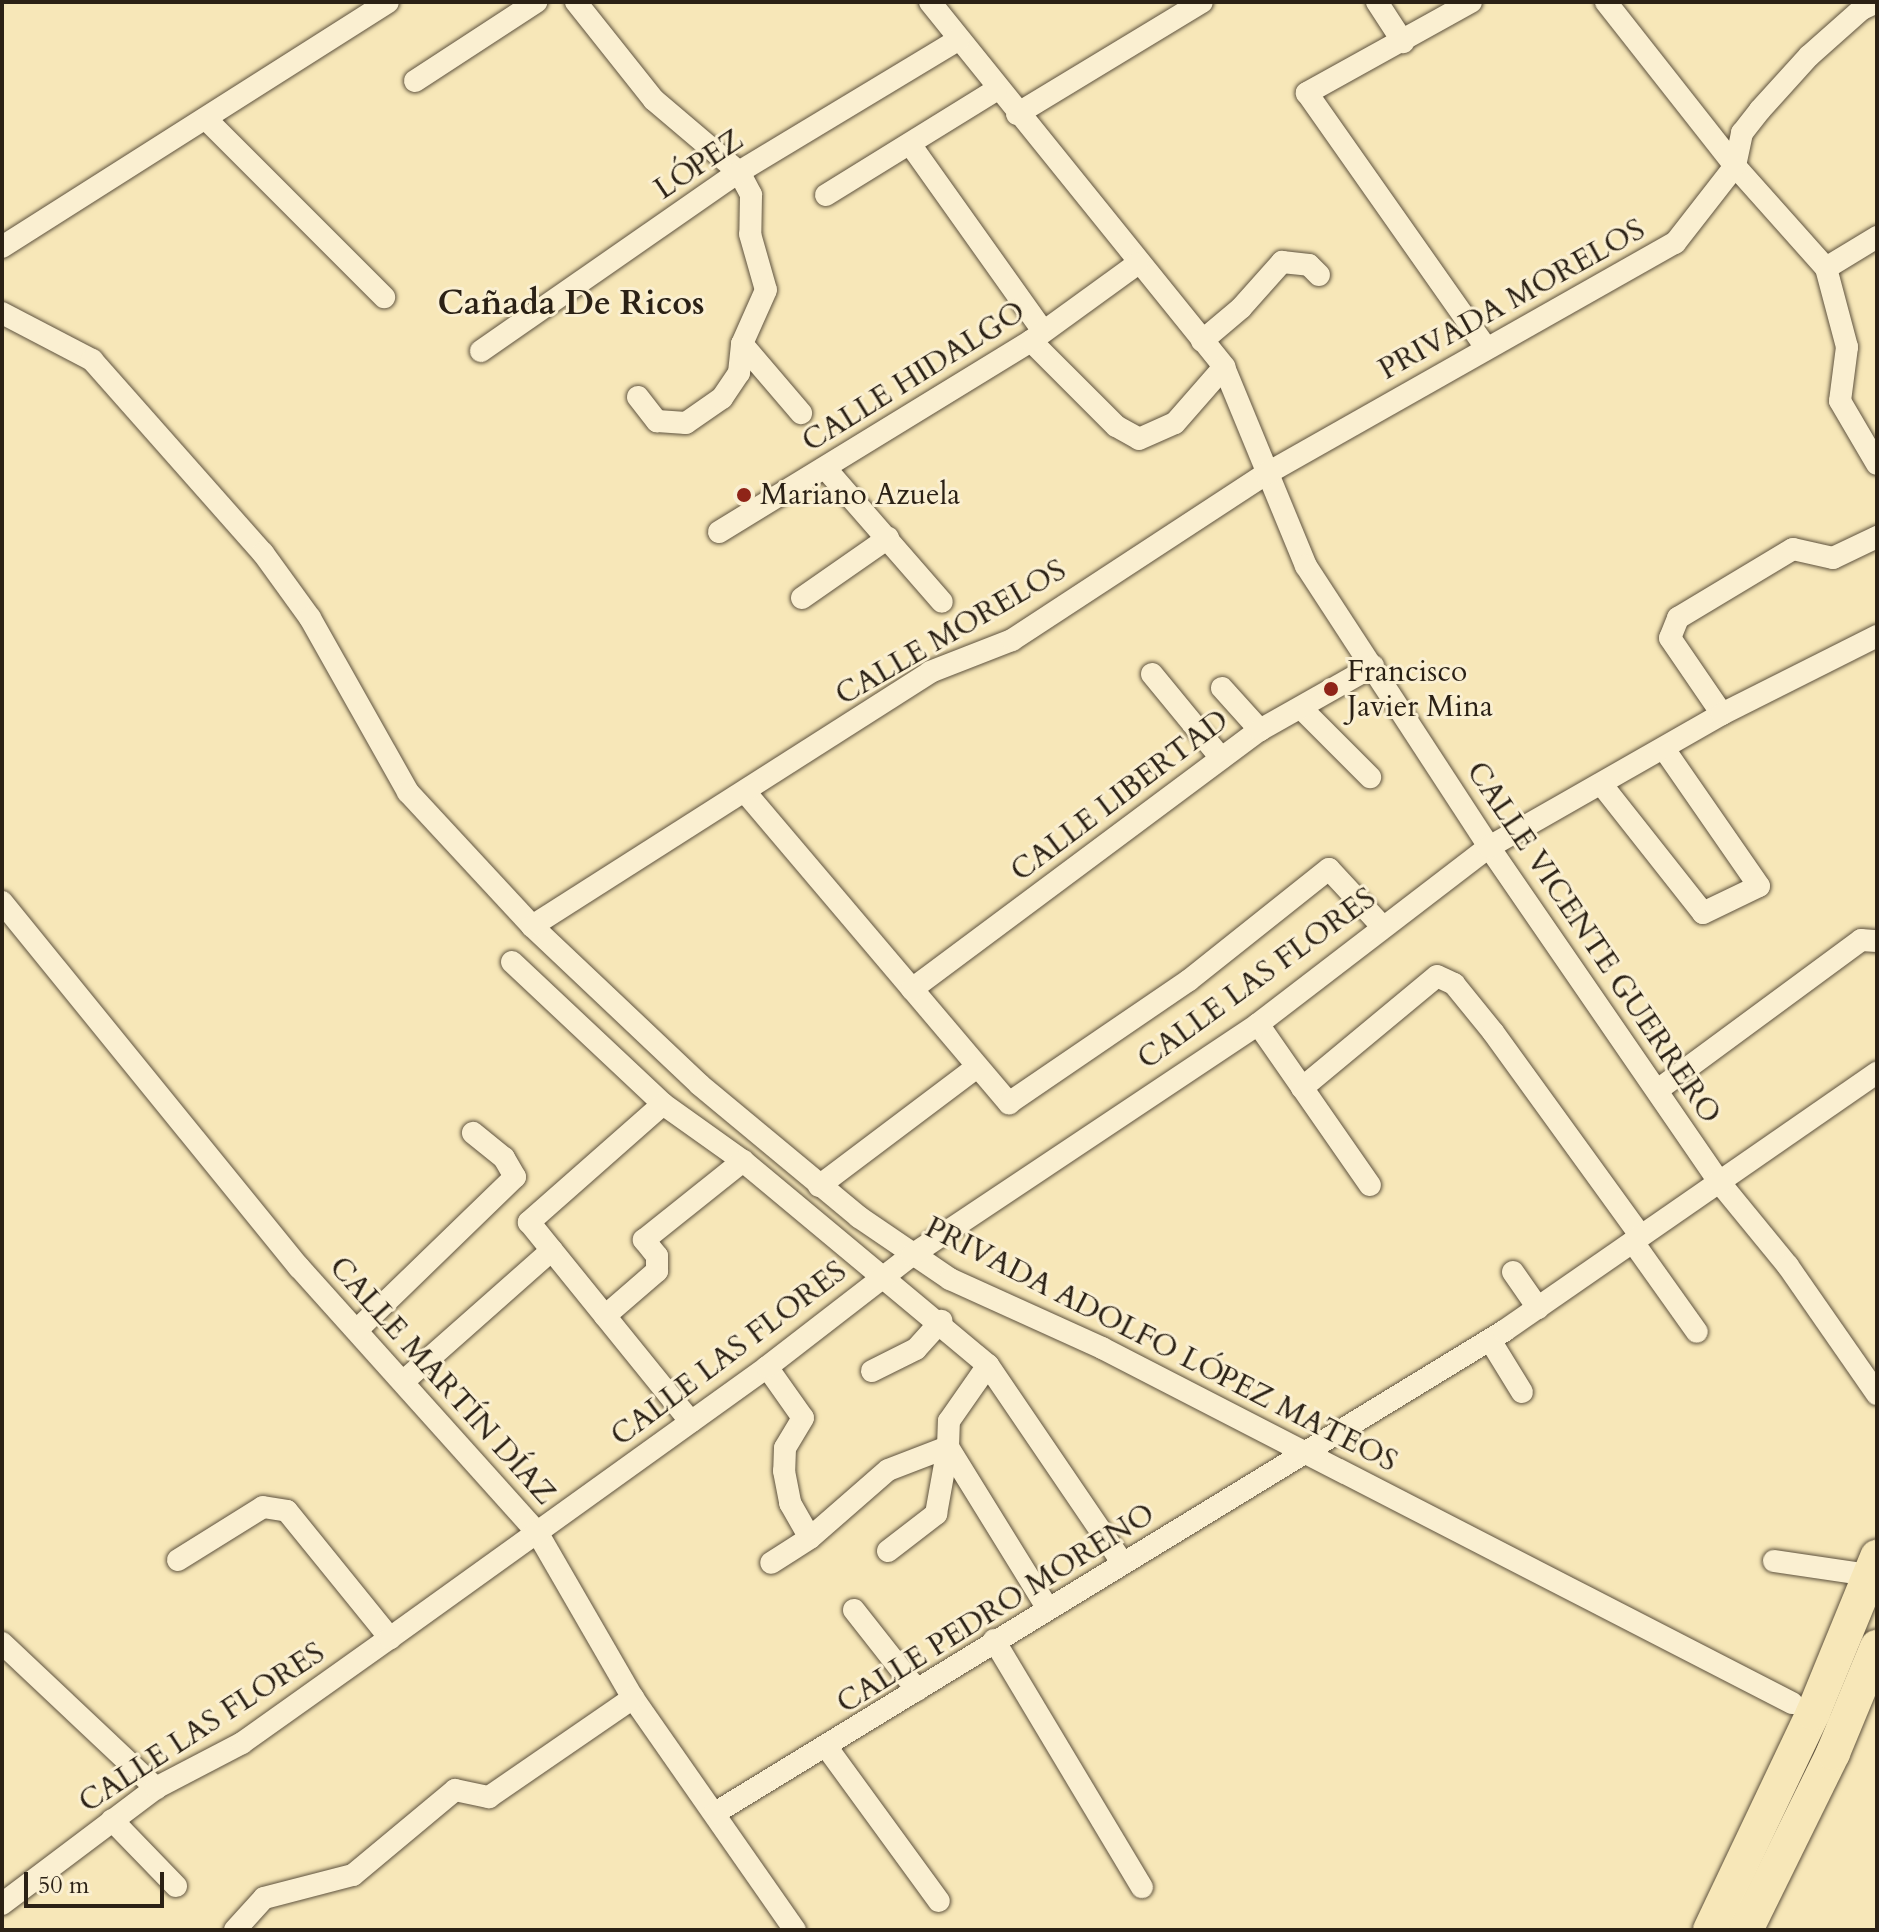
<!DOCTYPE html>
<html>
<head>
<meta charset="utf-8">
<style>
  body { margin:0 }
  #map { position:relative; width:1879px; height:1932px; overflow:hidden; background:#f7e7b8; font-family:Cardo,serif }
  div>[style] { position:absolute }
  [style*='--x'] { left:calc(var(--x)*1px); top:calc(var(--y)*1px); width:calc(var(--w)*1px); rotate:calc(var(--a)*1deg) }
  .roads { filter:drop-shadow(0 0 2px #5e523e) drop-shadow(0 0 2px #5e523e) }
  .minor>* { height:22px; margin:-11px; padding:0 11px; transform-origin:11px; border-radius:11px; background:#faefd1 }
  .primary>* { height:34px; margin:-17px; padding:0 17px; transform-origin:17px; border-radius:17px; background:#f7e7b8 }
  .dots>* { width:22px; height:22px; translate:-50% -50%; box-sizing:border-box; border:4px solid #faefd1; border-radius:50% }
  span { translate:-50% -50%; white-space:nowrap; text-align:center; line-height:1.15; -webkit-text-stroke:6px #faefd1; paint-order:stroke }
  .street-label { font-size:30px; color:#2b2115 }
  .poi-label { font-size:30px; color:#2b2115 }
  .left { translate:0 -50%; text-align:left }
  .quarter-label { font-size:34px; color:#2b2115; font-weight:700 }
  .frame { position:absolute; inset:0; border:4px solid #2b2115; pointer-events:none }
  .scale { position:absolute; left:24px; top:1872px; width:140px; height:36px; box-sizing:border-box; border:4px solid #2b2115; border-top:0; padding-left:10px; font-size:24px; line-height:28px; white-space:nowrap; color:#2b2115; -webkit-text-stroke:6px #faefd1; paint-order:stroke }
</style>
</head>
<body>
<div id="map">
  <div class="roads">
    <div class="minor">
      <div style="--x:576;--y:2;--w:125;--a:51.5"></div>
      <div style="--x:654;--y:100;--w:111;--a:40.3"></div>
      <div style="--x:739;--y:172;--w:26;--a:62"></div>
      <div style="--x:751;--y:195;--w:39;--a:91"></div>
      <div style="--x:750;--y:234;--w:58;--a:74.1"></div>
      <div style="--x:766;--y:290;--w:59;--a:114"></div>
      <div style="--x:742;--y:344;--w:91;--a:49.5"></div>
      <div style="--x:930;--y:2;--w:469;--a:51.1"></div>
      <div style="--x:1224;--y:367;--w:215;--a:67.6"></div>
      <div style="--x:1306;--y:566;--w:335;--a:56.9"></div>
      <div style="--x:1489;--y:847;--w:408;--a:55.5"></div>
      <div style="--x:1720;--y:1183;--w:107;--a:50.7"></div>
      <div style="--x:1788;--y:1266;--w:156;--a:55.2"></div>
      <div style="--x:1377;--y:2;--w:48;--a:57"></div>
      <div style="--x:1471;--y:2;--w:188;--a:151"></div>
      <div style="--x:1307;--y:93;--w:312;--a:54.9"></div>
      <div style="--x:1606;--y:2;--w:209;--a:51.8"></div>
      <div style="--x:1735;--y:166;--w:137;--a:48.3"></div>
      <div style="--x:415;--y:81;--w:145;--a:-33.1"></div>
      <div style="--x:1017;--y:114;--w:216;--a:-31.2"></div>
      <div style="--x:206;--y:119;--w:252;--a:45"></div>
      <div style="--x:910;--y:144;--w:229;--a:54.6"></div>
      <div style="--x:826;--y:195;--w:200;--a:-31.7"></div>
      <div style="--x:2;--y:247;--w:457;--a:-32.4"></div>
      <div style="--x:1826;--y:268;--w:82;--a:75.1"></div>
      <div style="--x:1847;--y:347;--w:54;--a:97.4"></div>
      <div style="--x:1840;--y:401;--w:73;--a:59.6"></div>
      <div style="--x:1826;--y:268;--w:60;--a:-31.3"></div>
      <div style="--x:2;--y:313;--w:102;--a:27.6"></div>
      <div style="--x:92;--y:360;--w:258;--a:48.5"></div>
      <div style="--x:263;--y:553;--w:80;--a:54.1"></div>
      <div style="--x:310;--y:618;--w:200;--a:60.6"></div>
      <div style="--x:408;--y:792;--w:183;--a:47.2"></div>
      <div style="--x:532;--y:926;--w:231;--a:43.4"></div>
      <div style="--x:700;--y:1085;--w:207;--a:39.7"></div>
      <div style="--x:859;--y:1217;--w:110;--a:34.3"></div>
      <div style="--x:950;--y:1279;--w:167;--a:24.4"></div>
      <div style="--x:1102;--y:1348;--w:776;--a:27.23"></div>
      <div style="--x:1031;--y:341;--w:120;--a:45"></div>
      <div style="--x:1116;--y:426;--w:26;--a:29"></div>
      <div style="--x:1139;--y:439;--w:39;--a:-24"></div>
      <div style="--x:1175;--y:423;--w:74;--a:-48.8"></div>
      <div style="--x:1202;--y:341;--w:51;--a:-40.2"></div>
      <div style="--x:1241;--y:308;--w:62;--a:-48.3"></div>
      <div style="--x:1282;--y:262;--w:27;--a:6"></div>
      <div style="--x:1309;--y:265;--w:14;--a:45"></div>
      <div style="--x:481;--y:351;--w:314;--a:-34.8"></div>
      <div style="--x:739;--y:172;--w:256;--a:-31.1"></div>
      <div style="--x:638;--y:397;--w:31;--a:52"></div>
      <div style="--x:657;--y:421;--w:29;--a:4"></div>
      <div style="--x:686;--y:423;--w:44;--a:-34.8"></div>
      <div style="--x:722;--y:398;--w:30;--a:-56"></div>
      <div style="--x:739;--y:373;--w:29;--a:-84"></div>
      <div style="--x:826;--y:469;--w:176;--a:48.9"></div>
      <div style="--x:719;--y:532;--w:366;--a:-31.5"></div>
      <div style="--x:1031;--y:341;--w:131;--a:-36"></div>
      <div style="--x:802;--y:598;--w:105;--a:-34.9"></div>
      <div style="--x:1152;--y:674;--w:109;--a:50.6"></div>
      <div style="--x:1222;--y:688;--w:57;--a:47.9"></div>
      <div style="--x:1303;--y:710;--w:95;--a:45"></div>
      <div style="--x:1722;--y:714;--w:92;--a:-124.4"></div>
      <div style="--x:1670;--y:638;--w:22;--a:-68"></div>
      <div style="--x:1678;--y:618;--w:134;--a:-31"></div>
      <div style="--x:1793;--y:549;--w:41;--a:12.7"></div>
      <div style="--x:1833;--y:558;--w:49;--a:-25.5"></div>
      <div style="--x:1602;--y:785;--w:163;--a:51.7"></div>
      <div style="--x:1703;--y:913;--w:62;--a:-25.7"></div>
      <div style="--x:1759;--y:886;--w:167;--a:-124.7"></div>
      <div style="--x:746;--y:793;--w:407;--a:49.7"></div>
      <div style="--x:1009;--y:1103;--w:217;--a:-34.3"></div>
      <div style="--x:1188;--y:981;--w:180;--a:-38.5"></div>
      <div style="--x:1329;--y:869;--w:78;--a:47.1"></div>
      <div style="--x:2;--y:902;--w:471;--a:50.9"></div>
      <div style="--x:299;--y:1267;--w:356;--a:48.1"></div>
      <div style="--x:537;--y:1532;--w:192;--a:60"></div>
      <div style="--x:633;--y:1698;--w:283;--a:55.1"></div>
      <div style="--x:532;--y:926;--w:472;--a:-32.5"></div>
      <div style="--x:930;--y:672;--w:88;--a:-21.3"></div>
      <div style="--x:1012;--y:640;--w:303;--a:-33.2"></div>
      <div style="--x:1266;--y:474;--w:470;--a:-29.5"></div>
      <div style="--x:1675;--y:243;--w:98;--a:-52.1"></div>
      <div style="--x:1735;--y:166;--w:34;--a:-78"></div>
      <div style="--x:1742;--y:133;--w:29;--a:-52"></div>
      <div style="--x:1760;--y:110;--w:73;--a:-47.8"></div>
      <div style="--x:1809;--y:56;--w:71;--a:-41.6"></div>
      <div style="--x:1862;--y:9;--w:17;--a:-25"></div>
      <div style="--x:512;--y:962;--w:207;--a:43.2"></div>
      <div style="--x:663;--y:1104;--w:98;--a:35.5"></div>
      <div style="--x:743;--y:1161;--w:319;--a:39.8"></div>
      <div style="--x:988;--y:1365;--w:240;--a:55.8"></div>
      <div style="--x:912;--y:989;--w:434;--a:-36.7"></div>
      <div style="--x:1260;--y:730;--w:130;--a:-29.5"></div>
      <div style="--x:1258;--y:1024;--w:196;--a:55.2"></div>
      <div style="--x:1302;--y:1088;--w:175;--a:-39.7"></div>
      <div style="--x:1437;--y:976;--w:19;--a:25"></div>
      <div style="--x:1454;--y:984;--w:62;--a:50.9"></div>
      <div style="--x:1493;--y:1032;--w:251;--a:54.1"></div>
      <div style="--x:1659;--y:1089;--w:251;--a:-36.4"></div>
      <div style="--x:1861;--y:940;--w:16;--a:4"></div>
      <div style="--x:663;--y:1104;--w:179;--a:138.6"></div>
      <div style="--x:529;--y:1222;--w:257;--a:51"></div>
      <div style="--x:819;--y:1186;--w:198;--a:-37"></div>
      <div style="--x:1633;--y:1242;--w:110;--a:54.6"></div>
      <div style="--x:1513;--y:1272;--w:44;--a:55.2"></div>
      <div style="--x:605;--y:1316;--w:69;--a:-40.9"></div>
      <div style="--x:657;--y:1271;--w:15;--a:-90"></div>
      <div style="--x:657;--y:1256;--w:21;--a:-129"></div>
      <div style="--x:644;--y:1240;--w:127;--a:-38.6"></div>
      <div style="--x:357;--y:1330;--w:220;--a:-44.1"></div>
      <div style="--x:515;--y:1177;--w:22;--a:-120"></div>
      <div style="--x:504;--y:1158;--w:40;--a:-141"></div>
      <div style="--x:1490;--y:1340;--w:61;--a:58.4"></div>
      <div style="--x:767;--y:1367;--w:62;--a:54.8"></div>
      <div style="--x:803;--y:1418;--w:35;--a:121"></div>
      <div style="--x:785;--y:1448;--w:23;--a:92"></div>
      <div style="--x:784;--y:1471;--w:33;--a:79"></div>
      <div style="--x:790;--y:1503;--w:40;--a:60.3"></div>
      <div style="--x:810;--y:1538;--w:46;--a:147.3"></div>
      <div style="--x:872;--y:1371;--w:49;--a:-26.6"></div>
      <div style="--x:916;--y:1349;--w:38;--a:-48"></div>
      <div style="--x:405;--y:1380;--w:196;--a:-41.5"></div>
      <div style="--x:948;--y:1447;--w:190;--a:58.3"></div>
      <div style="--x:810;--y:1538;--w:103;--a:-41.1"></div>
      <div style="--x:888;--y:1470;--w:64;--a:-21"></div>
      <div style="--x:948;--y:1447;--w:26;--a:-88"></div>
      <div style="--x:949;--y:1421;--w:68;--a:-55.1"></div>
      <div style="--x:888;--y:1551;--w:61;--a:-37.6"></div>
      <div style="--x:936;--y:1514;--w:68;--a:-79.8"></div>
      <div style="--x:178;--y:1560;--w:100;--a:-31.9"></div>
      <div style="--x:263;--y:1507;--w:24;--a:9"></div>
      <div style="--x:287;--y:1511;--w:164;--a:51"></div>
      <div style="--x:1774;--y:1561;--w:96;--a:8.4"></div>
      <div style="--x:854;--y:1610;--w:102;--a:51.8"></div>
      <div style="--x:994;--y:1640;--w:288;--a:59.1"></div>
      <div style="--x:2;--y:1643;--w:212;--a:43.3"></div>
      <div style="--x:828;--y:1749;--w:188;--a:53.9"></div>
      <div style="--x:715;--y:1813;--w:925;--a:-31.42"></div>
      <div style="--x:1504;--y:1331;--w:454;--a:-34.7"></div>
      <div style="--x:112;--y:1820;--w:92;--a:45.9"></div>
      <div style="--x:2;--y:1904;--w:193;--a:-37"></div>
      <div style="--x:156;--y:1788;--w:97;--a:-27.6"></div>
      <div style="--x:242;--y:1743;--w:181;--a:-35.4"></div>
      <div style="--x:390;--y:1638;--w:464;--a:-35.7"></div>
      <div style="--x:767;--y:1367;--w:183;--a:-37.7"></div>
      <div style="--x:912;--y:1255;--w:416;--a:-33.7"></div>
      <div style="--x:1258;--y:1024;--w:291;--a:-37.5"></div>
      <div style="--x:1489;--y:847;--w:268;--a:-29.7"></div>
      <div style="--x:1722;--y:714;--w:174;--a:-26.7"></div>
      <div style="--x:235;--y:1930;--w:43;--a:-47.8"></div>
      <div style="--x:264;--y:1898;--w:92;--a:-14.5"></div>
      <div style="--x:353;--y:1875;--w:133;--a:-39.8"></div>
      <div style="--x:455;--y:1790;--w:35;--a:12"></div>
      <div style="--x:489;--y:1797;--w:175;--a:-34.5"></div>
    </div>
    <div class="primary">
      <div style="--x:1710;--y:1930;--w:240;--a:-64.6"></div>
      <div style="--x:1813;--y:1713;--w:169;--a:-67.7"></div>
      <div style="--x:1746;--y:1930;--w:197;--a:-63.8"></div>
      <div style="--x:1833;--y:1753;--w:115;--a:-67.5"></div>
    </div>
  </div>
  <div class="dots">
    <div style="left:744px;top:495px;background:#8f2418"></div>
    <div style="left:1331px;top:689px;background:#8f2418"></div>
  </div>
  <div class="street-label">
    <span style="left:699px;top:165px;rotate:-34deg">LÓPEZ</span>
    <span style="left:1512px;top:300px;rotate:-29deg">PRIVADA MORELOS</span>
    <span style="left:914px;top:377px;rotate:-32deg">CALLE HIDALGO</span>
    <span style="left:951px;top:633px;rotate:-30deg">CALLE MORELOS</span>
    <span style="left:1120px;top:796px;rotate:-37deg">CALLE LIBERTAD</span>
    <span style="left:1593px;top:943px;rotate:56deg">CALLE VICENTE GUERRERO</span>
    <span style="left:1257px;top:979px;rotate:-36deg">CALLE LAS FLORES</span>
    <span style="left:1161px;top:1345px;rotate:27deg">PRIVADA ADOLFO LÓPEZ MATEOS</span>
    <span style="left:729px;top:1354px;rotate:-37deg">CALLE LAS FLORES</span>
    <span style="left:442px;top:1381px;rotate:48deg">CALLE MARTÍN DÍAZ</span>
    <span style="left:996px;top:1609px;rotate:-32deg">CALLE PEDRO MORENO</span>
    <span style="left:202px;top:1728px;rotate:-33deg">CALLE LAS FLORES</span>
  </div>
  <div class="poi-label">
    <span class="left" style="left:760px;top:495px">Mariano Azuela</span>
    <span class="left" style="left:1347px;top:689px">Francisco<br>Javier Mina</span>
  </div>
  <div class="quarter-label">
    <span style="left:571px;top:304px">Cañada De Ricos</span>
  </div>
  <div class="frame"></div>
  <div class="scale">50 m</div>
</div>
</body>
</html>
